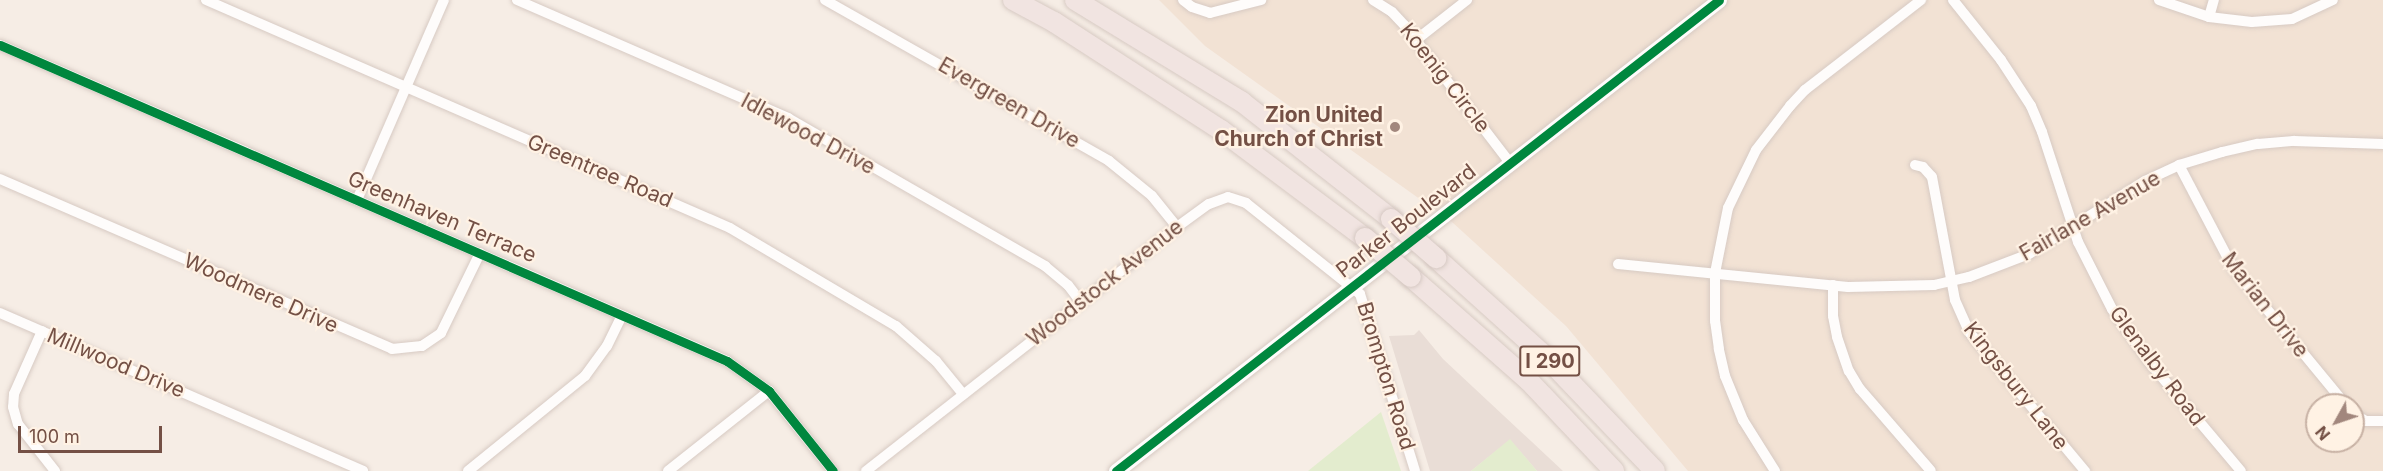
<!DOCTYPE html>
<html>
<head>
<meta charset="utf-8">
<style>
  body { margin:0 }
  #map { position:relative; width:2383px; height:471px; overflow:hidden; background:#f6ede5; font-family:Inter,sans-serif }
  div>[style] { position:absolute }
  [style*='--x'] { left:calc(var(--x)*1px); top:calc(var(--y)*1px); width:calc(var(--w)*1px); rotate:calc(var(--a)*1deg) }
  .residential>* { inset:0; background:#f2e2d4 }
  .industrial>* { inset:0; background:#e9ddd6 }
  .green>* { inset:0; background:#e3ecce }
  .roads { filter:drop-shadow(0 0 2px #d7cac3) drop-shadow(0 0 2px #d7cac3) }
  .street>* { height:10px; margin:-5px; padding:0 5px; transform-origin:5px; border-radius:5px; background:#fefcfb }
  .secondary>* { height:15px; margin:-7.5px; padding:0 7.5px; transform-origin:7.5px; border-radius:7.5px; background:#fefcfb }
  .highway>* { height:20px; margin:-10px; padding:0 10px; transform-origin:10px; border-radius:10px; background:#f1e4e1 }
  .bridges { filter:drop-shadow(0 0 2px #d5c8c2) drop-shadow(0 0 2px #d5c8c2) }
  .highway-bridge>* { height:20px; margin:-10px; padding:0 10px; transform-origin:10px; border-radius:10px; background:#f1e4e1 }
  .cycleway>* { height:9px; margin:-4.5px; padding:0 4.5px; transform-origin:4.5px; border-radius:4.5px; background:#00873e }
  .dots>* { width:16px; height:16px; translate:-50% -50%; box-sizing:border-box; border:3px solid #fff2e4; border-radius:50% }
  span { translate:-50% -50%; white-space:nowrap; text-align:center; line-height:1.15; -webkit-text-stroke:4.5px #fff2e4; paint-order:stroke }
  .shield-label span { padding:2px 4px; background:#fff2e4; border:2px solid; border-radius:4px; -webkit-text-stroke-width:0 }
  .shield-label { font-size:20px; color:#745045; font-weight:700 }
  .street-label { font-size:21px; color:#745045 }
  .poi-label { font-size:21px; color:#745045; font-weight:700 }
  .right { translate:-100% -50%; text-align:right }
  .north { position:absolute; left:2305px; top:393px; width:60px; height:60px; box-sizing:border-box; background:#fff2e4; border:2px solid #c7b1a4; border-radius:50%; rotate:230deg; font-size:16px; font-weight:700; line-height:24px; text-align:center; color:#745045 }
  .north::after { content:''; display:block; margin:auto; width:21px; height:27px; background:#a2877d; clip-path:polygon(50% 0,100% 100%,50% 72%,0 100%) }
  .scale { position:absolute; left:18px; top:426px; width:144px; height:27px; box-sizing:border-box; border:3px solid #745045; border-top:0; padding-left:8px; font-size:18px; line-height:21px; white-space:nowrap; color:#745045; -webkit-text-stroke:4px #fff2e4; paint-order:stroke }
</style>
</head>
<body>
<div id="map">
  <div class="residential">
    <div style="clip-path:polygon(evenodd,1159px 0,2383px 0,2383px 471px,1688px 471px,1566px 326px,1452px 222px,1205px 46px,1159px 0,2317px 405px,2353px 405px,2353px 441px,2317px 441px,2317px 405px)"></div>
  </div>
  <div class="industrial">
    <div style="clip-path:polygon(1419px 330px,1443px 359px,1563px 471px,1537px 471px,1510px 440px,1471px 471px,1430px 471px,1389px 336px,1414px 335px)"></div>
  </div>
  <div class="green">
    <div style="clip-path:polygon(1381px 412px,1401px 471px,1308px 471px)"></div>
    <div style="clip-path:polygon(1510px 439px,1537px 471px,1471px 471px)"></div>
  </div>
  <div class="roads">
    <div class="street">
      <div style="--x:206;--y:0;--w:571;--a:23.51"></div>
      <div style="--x:730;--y:228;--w:193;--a:30.6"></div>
      <div style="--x:896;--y:326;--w:53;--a:41.2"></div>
      <div style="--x:936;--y:361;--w:43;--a:50.7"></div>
      <div style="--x:517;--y:0;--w:296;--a:23.5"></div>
      <div style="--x:788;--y:118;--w:297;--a:29.9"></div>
      <div style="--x:1045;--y:266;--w:30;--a:40"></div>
      <div style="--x:1068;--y:285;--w:20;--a:53"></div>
      <div style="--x:825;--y:0;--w:326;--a:29.5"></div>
      <div style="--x:1109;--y:161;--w:55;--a:39.1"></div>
      <div style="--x:1152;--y:196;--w:40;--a:51"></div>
      <div style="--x:1183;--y:0;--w:11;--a:38"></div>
      <div style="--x:1192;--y:7;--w:19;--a:18"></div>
      <div style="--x:1210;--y:13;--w:53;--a:-14.3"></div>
      <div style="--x:1373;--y:0;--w:22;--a:32"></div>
      <div style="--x:1392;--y:12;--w:19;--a:47"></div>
      <div style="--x:1405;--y:26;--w:173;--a:52.5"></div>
      <div style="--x:1953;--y:0;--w:77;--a:51.3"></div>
      <div style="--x:2001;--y:60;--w:55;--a:56.9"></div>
      <div style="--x:2031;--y:106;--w:28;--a:67"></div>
      <div style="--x:2042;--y:132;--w:116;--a:71.9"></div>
      <div style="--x:2078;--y:242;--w:75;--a:63.1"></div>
      <div style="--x:2112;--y:309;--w:66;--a:54.9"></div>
      <div style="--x:2150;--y:363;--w:141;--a:49.9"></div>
      <div style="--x:2159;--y:0;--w:53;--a:18.8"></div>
      <div style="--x:2209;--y:17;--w:43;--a:6.6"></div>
      <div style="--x:2252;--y:22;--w:40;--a:-4.3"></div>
      <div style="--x:2292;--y:19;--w:45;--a:-24.9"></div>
      <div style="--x:2209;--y:17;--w:18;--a:-74"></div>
      <div style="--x:1416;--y:40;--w:65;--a:-38.1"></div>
      <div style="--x:0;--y:45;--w:793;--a:23.49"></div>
      <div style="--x:727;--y:361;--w:52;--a:35.5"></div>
      <div style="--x:769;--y:391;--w:102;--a:51.3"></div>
      <div style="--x:1915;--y:165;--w:8;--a:14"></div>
      <div style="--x:1923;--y:167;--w:13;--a:48"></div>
      <div style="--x:1932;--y:177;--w:125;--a:79.4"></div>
      <div style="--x:1955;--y:300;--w:36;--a:66"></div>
      <div style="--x:1970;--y:333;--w:180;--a:50.2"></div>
      <div style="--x:2179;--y:165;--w:116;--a:62.3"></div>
      <div style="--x:2233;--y:268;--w:178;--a:50.5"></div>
      <div style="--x:0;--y:179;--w:427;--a:23.4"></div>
      <div style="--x:392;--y:349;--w:30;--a:-6"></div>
      <div style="--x:422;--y:346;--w:23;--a:-34"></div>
      <div style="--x:441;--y:333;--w:89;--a:-64"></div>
      <div style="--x:357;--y:200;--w:218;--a:-66.5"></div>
      <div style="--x:1618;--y:264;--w:231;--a:5.7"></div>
      <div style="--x:1848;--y:287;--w:86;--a:-1.3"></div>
      <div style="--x:1934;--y:285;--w:36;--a:-13"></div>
      <div style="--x:1969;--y:277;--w:64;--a:-21"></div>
      <div style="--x:2029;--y:254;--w:137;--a:-32.2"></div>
      <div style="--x:2145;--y:181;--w:38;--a:-25"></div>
      <div style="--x:2179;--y:165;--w:45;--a:-16.8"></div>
      <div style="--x:2222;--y:152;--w:37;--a:-13"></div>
      <div style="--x:2258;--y:144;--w:36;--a:-5"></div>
      <div style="--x:2294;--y:141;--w:89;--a:1.9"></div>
      <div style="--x:1833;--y:285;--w:31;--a:90"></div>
      <div style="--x:1833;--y:316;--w:21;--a:79"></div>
      <div style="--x:1837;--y:337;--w:36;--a:71"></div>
      <div style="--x:1849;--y:371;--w:21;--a:59"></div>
      <div style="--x:1860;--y:389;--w:108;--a:49.1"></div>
      <div style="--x:0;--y:313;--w:396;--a:23.5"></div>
      <div style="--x:42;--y:331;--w:69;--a:114"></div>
      <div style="--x:14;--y:394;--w:13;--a:94"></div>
      <div style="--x:13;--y:407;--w:18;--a:74"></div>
      <div style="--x:18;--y:424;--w:60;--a:51.8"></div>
      <div style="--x:2353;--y:413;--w:15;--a:32"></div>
      <div style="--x:2366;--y:421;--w:17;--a:0"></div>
      <div style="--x:468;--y:471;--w:151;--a:-39.1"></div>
      <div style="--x:585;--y:376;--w:37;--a:-54"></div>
      <div style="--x:607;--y:346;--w:34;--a:-64"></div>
      <div style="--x:668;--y:471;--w:129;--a:-38.4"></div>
      <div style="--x:866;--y:471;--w:395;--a:-38.1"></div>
      <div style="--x:1177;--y:227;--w:39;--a:-36"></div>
      <div style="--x:1209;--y:204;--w:20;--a:-20"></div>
      <div style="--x:1228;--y:197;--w:19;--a:18"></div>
      <div style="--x:1246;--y:203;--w:146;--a:38.6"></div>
      <div style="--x:1360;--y:294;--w:185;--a:72.7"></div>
      <div style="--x:1775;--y:471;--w:60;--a:-122.1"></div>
      <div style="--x:1743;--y:420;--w:48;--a:-112.2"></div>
      <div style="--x:1725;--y:376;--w:28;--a:-103"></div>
      <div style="--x:1719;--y:349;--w:28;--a:-98"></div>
      <div style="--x:1715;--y:321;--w:48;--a:-90"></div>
      <div style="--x:1715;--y:273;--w:66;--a:-78.7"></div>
      <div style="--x:1728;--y:208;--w:64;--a:-64.2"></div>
      <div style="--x:1756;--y:150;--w:56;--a:-52.3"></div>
      <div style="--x:1790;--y:106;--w:22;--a:-47"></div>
      <div style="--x:1805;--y:90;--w:147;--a:-37.8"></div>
    </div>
    <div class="secondary">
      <div style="--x:1116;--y:471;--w:765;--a:-37.99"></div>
    </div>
    <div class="highway">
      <div style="--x:1013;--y:0;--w:47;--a:28.2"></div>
      <div style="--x:1054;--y:22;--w:199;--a:32.9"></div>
      <div style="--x:1221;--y:130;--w:180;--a:36.9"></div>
      <div style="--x:1075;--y:0;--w:196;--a:31.4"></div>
      <div style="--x:1242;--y:102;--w:189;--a:38.1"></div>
      <div style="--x:1436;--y:258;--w:149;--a:42"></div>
      <div style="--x:1547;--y:358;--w:156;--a:46.3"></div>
      <div style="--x:1411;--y:277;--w:157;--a:41.4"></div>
      <div style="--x:1529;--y:381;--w:124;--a:46.6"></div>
    </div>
  </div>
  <div class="bridges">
    <div class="highway-bridge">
      <div style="--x:1391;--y:219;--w:60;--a:40.9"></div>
      <div style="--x:1365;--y:238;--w:60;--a:40.3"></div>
    </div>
  </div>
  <div class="cycleway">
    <div style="--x:0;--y:45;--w:793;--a:23.49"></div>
    <div style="--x:727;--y:361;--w:52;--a:35.5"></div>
    <div style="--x:769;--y:391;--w:102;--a:51.3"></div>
    <div style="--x:1116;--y:471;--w:765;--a:-37.99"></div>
  </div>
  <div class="dots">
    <div style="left:1395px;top:127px;background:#a2877d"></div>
  </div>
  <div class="shield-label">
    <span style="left:1550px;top:361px">I 290</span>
  </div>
  <div class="street-label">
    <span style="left:1445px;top:78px;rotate:52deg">Koenig Circle</span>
    <span style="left:1009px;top:103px;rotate:30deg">Evergreen Drive</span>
    <span style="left:808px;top:134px;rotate:28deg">Idlewood Drive</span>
    <span style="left:600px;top:171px;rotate:23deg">Greentree Road</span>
    <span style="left:2090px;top:216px;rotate:-30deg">Fairlane Avenue</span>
    <span style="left:442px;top:217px;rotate:23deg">Greenhaven Terrace</span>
    <span style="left:1406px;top:221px;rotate:-38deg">Parker Boulevard</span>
    <span style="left:1105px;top:283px;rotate:-38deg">Woodstock Avenue</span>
    <span style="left:261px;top:293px;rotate:24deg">Woodmere Drive</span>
    <span style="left:2265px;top:305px;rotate:52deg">Marian Drive</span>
    <span style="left:116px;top:363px;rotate:23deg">Millwood Drive</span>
    <span style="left:2157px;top:366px;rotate:53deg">Glenalby Road</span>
    <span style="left:1386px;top:376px;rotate:73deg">Brompton Road</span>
    <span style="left:2016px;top:386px;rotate:52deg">Kingsbury Lane</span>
  </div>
  <div class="poi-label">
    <span class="right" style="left:1383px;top:127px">Zion United<br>Church of Christ</span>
  </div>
  <div class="north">N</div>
  <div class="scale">100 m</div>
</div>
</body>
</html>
